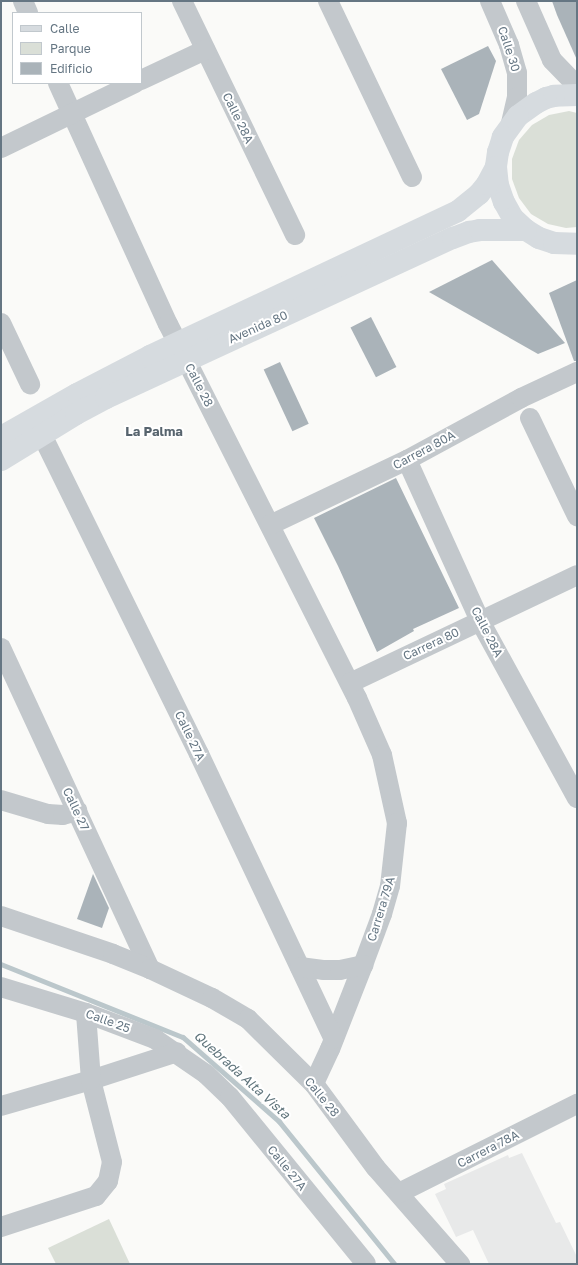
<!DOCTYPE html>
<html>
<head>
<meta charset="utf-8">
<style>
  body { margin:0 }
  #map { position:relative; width:578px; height:1265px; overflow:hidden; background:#fafaf8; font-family:"Golos Text",sans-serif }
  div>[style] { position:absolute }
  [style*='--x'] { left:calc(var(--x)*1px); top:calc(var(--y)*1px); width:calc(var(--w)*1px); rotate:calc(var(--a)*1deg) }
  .built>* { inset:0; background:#e8e9e9 }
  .green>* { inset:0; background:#dadfd7 }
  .stream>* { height:4.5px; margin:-2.25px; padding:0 2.25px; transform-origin:2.25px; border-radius:2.25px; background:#bbc7cb }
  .building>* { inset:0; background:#aab3b9; transform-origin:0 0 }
  .minor>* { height:20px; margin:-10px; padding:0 10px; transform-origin:10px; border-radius:10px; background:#c3c8cc }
  .major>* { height:22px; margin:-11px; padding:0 11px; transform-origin:11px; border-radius:11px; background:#d6dbdf }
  span { translate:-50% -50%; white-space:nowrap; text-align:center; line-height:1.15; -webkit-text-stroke:4px #fff; paint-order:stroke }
  .street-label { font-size:12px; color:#657683 }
  .neighbourhood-label { font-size:13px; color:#57646e; font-weight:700 }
  .water-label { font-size:13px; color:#60757c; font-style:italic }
  .frame { position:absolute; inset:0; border:2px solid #657683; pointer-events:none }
  .legend { position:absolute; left:12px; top:12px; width:130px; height:72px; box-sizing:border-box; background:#fff; border:1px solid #c1c8cd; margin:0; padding:5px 7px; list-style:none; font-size:12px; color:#657683 }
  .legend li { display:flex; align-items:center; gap:8px; height:20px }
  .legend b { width:20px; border:1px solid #c1c8cd }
</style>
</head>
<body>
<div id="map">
  <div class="built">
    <div style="clip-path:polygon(522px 1153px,556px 1223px,560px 1222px,577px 1257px,577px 1264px,489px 1264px,473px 1230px,456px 1237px,435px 1194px,446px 1189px,444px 1184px,508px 1155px,509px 1158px)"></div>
  </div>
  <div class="green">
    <div style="clip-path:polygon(569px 111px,577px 113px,577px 227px,566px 228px,548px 224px,531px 214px,519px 198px,512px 179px,512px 159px,519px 140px,532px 125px,549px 115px)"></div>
    <div style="clip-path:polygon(109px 1219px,130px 1264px,56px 1264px,48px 1248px)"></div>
  </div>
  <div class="stream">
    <div style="--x:1;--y:964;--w:196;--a:21.9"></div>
    <div style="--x:183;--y:1037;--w:128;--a:41.2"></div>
    <div style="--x:279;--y:1121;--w:184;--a:51"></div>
  </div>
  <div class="building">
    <div style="clip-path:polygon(552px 1px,577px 1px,577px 60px,557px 15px)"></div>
    <div style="clip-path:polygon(488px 46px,496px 61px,479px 114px,467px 120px,441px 69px)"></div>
    <div style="clip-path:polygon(492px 260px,565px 343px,538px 354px,429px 292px)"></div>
    <div style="clip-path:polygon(577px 280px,577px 361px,574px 361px,549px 293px)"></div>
    <div style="left:371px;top:317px;width:56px;height:23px;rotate:63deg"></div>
    <div style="left:280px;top:362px;width:68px;height:18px;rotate:65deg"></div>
    <div style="clip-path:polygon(396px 478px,459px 608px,413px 629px,414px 631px,377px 652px,338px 566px,314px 518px)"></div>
    <div style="clip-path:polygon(93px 874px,109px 908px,102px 928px,77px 919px)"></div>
  </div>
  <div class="minor">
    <div style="--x:23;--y:1;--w:13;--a:67"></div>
    <div style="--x:182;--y:1;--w:260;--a:64.2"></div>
    <div style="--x:328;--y:1;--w:195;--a:64.5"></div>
    <div style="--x:490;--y:1;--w:48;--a:66.6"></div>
    <div style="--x:509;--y:45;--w:29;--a:74"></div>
    <div style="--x:517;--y:73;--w:24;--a:90"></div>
    <div style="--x:517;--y:97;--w:28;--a:103"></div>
    <div style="--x:526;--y:1;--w:64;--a:66.2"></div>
    <div style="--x:552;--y:60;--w:36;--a:46"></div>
    <div style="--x:141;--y:80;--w:71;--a:-25.1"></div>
    <div style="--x:58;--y:83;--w:265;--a:65.5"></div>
    <div style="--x:168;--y:324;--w:419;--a:63.2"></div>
    <div style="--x:357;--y:698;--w:62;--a:66.3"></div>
    <div style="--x:382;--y:755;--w:70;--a:77.6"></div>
    <div style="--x:397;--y:823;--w:63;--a:96.3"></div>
    <div style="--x:390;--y:886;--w:29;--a:106"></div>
    <div style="--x:382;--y:914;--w:54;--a:110.4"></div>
    <div style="--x:363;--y:965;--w:90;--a:111.4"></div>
    <div style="--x:330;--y:1049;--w:38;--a:115"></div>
    <div style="--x:1;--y:148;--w:149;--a:-25.9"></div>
    <div style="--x:1;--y:323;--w:68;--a:64.6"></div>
    <div style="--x:530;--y:418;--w:109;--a:64.4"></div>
    <div style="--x:42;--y:435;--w:356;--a:63.8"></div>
    <div style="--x:199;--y:754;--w:315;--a:64.7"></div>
    <div style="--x:407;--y:460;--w:177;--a:65.6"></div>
    <div style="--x:480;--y:621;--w:202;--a:61.3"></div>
    <div style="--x:270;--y:525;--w:152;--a:-25.4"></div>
    <div style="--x:407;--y:460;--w:130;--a:-28.5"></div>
    <div style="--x:521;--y:398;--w:62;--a:-24.9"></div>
    <div style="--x:1;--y:648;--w:354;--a:65.1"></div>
    <div style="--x:350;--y:683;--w:251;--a:-25.4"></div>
    <div style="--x:1;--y:800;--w:49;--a:16.6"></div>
    <div style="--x:48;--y:814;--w:15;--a:4"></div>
    <div style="--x:63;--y:815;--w:15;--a:-16"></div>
    <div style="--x:1;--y:916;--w:118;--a:18.7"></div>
    <div style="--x:113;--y:954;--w:40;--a:22"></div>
    <div style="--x:150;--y:969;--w:68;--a:25.1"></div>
    <div style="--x:212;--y:998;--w:42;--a:30.3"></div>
    <div style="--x:248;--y:1019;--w:93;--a:44.6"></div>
    <div style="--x:314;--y:1084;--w:104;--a:53.6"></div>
    <div style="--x:376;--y:1168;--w:128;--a:48.8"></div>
    <div style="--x:300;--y:967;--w:23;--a:7"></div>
    <div style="--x:323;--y:970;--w:17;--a:0"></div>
    <div style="--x:340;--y:970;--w:24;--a:-12"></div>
    <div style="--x:1;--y:987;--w:89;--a:17"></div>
    <div style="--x:86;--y:1013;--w:74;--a:20.6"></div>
    <div style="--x:155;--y:1039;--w:62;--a:34.5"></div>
    <div style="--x:206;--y:1074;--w:33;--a:44"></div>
    <div style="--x:230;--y:1097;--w:215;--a:50.8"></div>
    <div style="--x:1;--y:1106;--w:94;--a:-16.1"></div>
    <div style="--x:91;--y:1080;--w:90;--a:-18"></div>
    <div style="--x:399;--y:1193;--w:199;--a:-26.6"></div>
    <div style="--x:1;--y:1227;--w:100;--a:-18.1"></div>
    <div style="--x:96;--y:1196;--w:19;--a:-51"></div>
    <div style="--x:108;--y:1181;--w:19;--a:-78"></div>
    <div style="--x:112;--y:1162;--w:85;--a:-104.4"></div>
    <div style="--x:91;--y:1080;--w:67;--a:-94.3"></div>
  </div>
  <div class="major">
    <div style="--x:577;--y:95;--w:23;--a:178"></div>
    <div style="--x:554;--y:96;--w:8;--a:166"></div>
    <div style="--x:546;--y:98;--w:11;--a:153"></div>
    <div style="--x:536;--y:103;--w:22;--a:144"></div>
    <div style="--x:518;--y:116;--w:26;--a:126"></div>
    <div style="--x:503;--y:137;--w:16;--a:108"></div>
    <div style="--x:498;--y:152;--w:15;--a:98"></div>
    <div style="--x:496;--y:167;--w:18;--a:84"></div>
    <div style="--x:498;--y:185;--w:18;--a:71"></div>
    <div style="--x:504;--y:202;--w:18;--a:61"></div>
    <div style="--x:513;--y:218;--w:18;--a:43"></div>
    <div style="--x:526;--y:230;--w:15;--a:32"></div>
    <div style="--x:539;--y:238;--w:16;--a:18"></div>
    <div style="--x:554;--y:243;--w:23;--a:2"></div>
    <div style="--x:1;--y:437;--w:87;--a:-29.5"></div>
    <div style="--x:77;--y:394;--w:82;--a:-27.5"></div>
    <div style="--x:150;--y:356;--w:340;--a:-25.2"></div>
    <div style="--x:458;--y:211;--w:27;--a:-39"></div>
    <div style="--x:479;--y:194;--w:13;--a:-51"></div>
    <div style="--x:487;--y:184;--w:19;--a:-62"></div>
    <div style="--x:1;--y:460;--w:88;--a:-31.5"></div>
    <div style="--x:76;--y:414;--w:34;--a:-28"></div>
    <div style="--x:106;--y:398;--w:382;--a:-24.8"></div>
    <div style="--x:453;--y:238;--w:17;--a:-21"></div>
    <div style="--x:469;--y:232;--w:11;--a:-10"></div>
    <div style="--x:480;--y:230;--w:46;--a:0"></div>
  </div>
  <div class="street-label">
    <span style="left:509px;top:49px;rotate:72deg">Calle 30</span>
    <span style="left:238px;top:118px;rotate:64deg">Calle 28A</span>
    <span style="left:258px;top:327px;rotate:-24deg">Avenida 80</span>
    <span style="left:199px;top:385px;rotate:63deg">Calle 28</span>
    <span style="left:424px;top:450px;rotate:-28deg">Carrera 80A</span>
    <span style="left:487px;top:632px;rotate:63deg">Calle 28A</span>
    <span style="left:431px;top:644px;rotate:-25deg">Carrera 80</span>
    <span style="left:190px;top:736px;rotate:64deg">Calle 27A</span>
    <span style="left:76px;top:809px;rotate:65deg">Calle 27</span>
    <span style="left:381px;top:909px;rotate:-73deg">Carrera 79A</span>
    <span style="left:108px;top:1021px;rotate:20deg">Calle 25</span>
    <span style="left:322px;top:1097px;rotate:51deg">Calle 28</span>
    <span style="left:488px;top:1149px;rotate:-27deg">Carrera 78A</span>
    <span style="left:287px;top:1168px;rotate:51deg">Calle 27A</span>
  </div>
  <div class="neighbourhood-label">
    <span style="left:154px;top:431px">La Palma</span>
  </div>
  <div class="water-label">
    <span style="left:242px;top:1075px;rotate:42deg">Quebrada Alta Vista</span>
  </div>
  <div class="frame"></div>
  <ul class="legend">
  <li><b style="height:5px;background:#d6dbdf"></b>Calle</li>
  <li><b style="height:11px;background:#dadfd7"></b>Parque</li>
  <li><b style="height:11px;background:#aab3b9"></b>Edificio</li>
  </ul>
</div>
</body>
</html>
